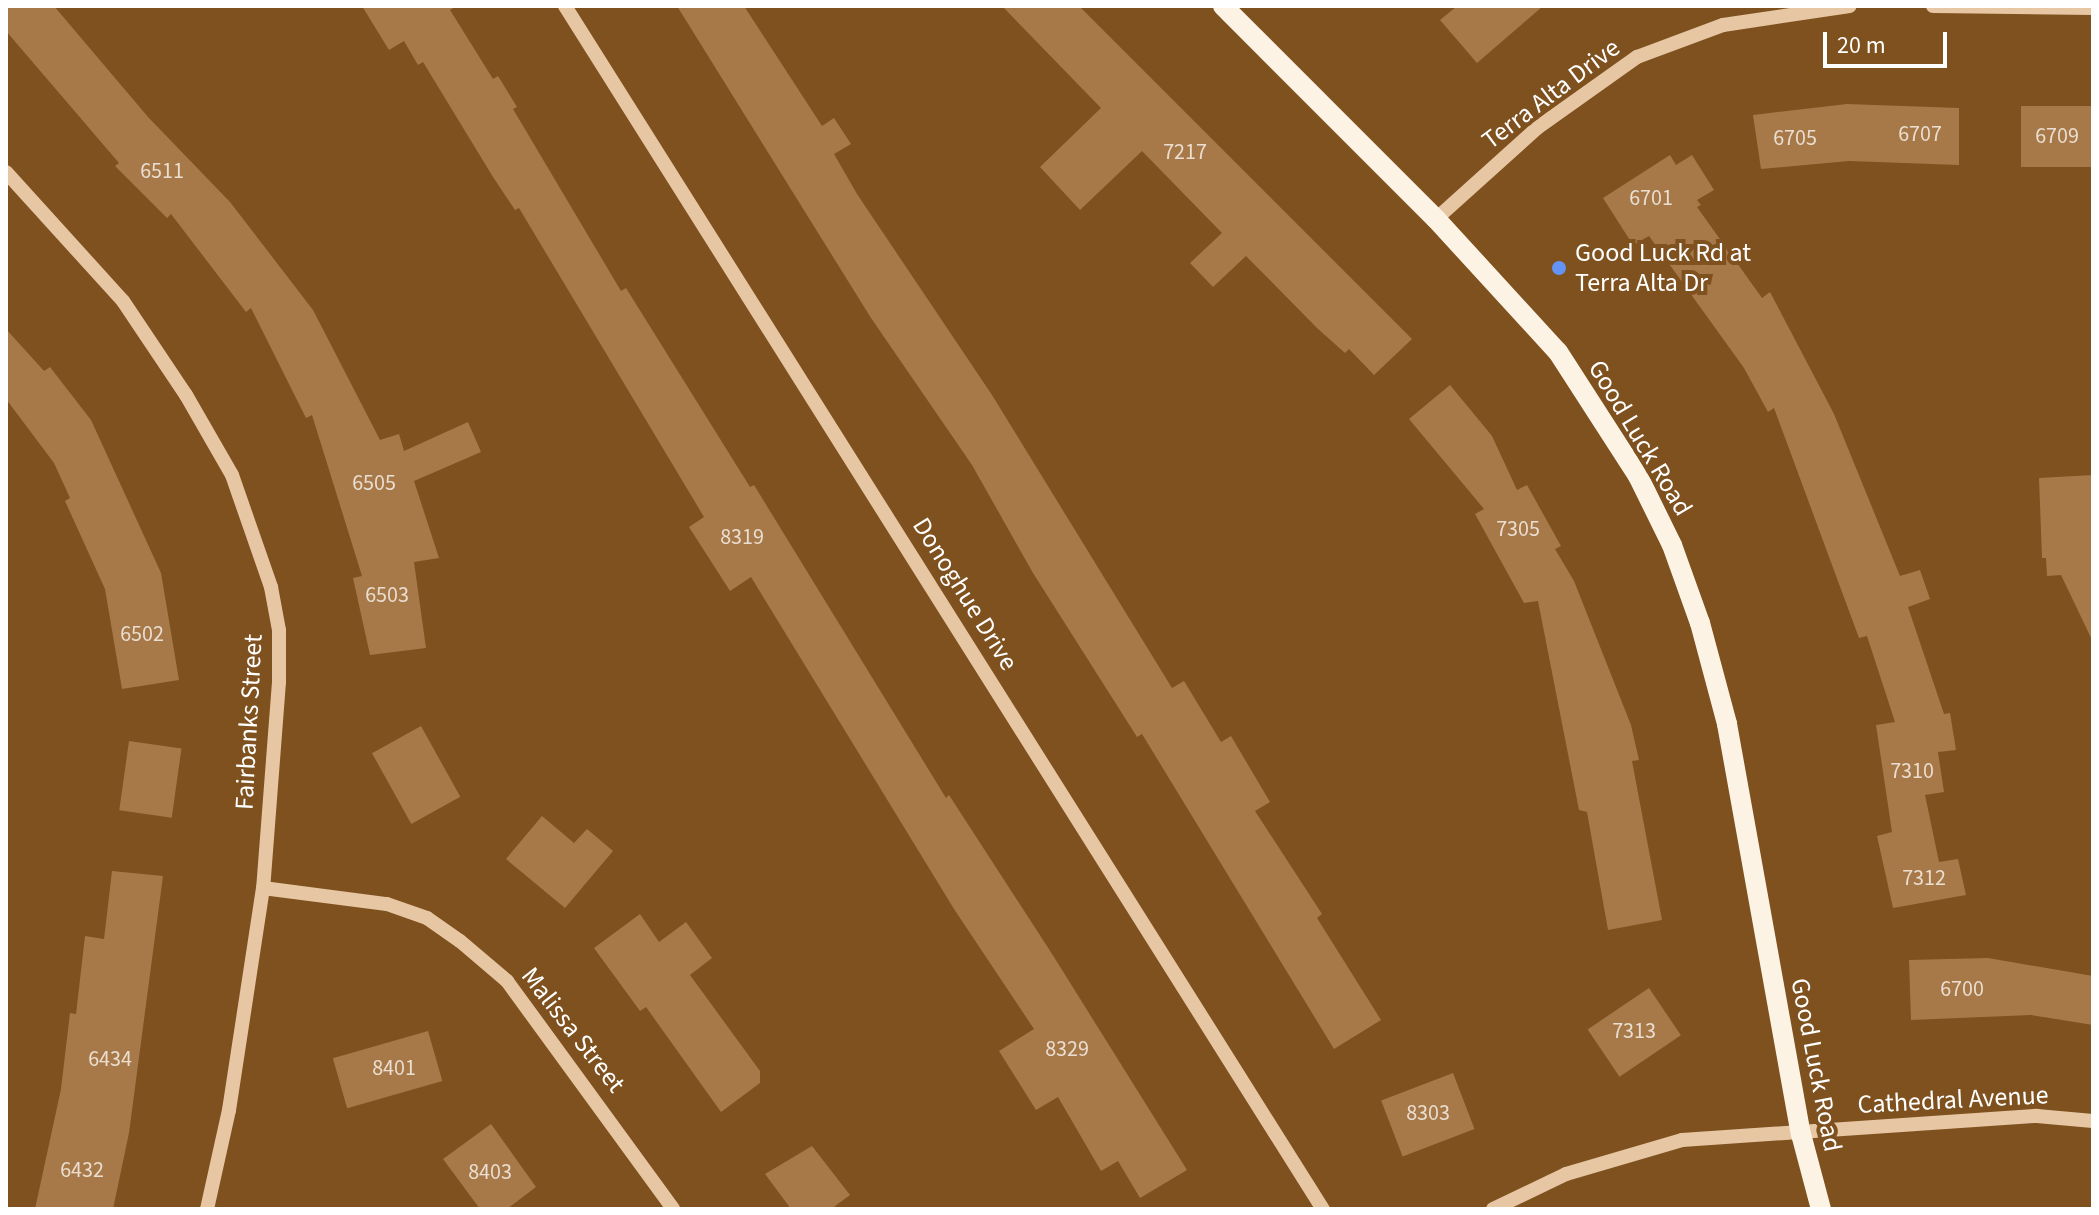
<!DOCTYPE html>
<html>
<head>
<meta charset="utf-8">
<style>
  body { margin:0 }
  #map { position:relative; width:2099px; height:1215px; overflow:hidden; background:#7e511f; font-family:"Source Sans 3",sans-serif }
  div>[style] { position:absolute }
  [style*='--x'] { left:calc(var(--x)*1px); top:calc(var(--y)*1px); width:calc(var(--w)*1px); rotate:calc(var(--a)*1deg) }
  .building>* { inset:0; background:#a87948; transform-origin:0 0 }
  .minor>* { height:14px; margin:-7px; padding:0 7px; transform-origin:7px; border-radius:7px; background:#e7c6a3 }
  .major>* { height:20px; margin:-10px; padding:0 10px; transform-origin:10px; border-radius:10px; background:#fdf3e5 }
  .dots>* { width:22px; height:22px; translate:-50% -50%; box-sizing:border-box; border:4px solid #7e511f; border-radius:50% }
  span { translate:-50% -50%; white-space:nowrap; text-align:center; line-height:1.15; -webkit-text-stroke:8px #7e511f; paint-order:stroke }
  .number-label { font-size:22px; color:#e9ded1 }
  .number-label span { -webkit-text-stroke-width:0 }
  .street-label { font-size:26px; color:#fff }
  .poi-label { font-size:26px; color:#fff }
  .left { translate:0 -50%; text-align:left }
  .frame { position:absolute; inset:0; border:8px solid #fff; pointer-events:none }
  .scale { position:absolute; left:1823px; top:32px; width:124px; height:36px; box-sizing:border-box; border:4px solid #fff; border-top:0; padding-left:10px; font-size:24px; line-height:28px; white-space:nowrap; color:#fff; -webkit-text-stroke:6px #7e511f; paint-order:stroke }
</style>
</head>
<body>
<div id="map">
  <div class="building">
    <div style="clip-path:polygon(6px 6px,54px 6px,148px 117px,230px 202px,313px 310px,380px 440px,399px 434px,404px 451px,468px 422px,481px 452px,414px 481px,439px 558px,414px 562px,426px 648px,370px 655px,353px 578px,362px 576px,312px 415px,306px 418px,251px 308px,246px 312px,171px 214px,167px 218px,115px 166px,119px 163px,6px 31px)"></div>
    <div style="clip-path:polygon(362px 6px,457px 6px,450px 10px,493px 79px,498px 76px,517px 107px,513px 109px,621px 291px,626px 288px,750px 487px,754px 485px,946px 798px,949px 795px,1054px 957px,1187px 1170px,1140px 1198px,1118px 1161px,1101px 1171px,1058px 1097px,1036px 1110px,999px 1051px,1034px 1029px,954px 909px,751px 577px,730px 591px,689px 527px,704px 517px,519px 208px,515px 210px,493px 177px,423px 62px,418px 65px,404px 41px,389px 50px)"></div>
    <div style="clip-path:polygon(677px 6px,744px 6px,822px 126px,834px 118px,851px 144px,834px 154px,857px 194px,992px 395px,1172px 688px,1184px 681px,1221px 742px,1231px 736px,1270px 802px,1255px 811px,1322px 914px,1317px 918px,1381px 1020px,1334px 1049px,1142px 734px,1137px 737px,1033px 573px,972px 465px,871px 318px)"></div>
    <div style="clip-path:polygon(1002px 6px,1079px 6px,1412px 339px,1374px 375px,1349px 349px,1345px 353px,1317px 328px,1246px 256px,1213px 287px,1190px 263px,1222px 233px,1142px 151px,1080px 210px,1040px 167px,1101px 108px)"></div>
    <div style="clip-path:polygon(1457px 6px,1543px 6px,1477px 63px,1440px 20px)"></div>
    <div style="clip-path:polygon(1847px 104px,1959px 108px,1959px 165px,1849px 161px,1761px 169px,1753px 115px)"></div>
    <div style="left:2093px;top:106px;width:61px;height:72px;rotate:90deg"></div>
    <div style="clip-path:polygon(1670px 155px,1676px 165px,1692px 155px,1714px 190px,1697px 200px,1701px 205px,1697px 207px,1762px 298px,1770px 292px,1834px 414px,1900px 576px,1920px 570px,1930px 599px,1908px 607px,1944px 714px,1950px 713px,1956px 750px,1938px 752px,1944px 792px,1925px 795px,1939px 862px,1958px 859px,1966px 895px,1893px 908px,1877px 836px,1892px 832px,1876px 725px,1895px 722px,1867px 636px,1859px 638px,1774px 408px,1768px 412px,1744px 368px,1649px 236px,1633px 245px,1603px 198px)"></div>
    <div style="clip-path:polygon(6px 329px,44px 371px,50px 367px,91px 420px,161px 573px,179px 680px,122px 689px,105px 589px,65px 501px,70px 498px,54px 463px,6px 399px)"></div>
    <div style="clip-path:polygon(1450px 385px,1492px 436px,1517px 490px,1527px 485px,1561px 546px,1555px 549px,1574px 581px,1631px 725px,1639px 760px,1632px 761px,1662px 920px,1608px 930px,1587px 812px,1579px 810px,1538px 601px,1524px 603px,1475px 514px,1484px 509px,1409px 419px)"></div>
    <div style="clip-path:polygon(2093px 475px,2093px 642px,2061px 575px,2047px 576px,2046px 558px,2042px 558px,2039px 478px)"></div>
    <div style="left:421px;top:726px;width:81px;height:56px;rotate:61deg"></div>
    <div style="left:129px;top:741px;width:53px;height:70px;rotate:8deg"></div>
    <div style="clip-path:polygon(542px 816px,574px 843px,587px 829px,613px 851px,565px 908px,506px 859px)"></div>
    <div style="clip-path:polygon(112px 871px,163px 876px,129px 1133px,113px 1209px,35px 1209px,61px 1089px,70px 1013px,76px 1014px,85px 936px,104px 939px)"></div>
    <div style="clip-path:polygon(640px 914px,659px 942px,686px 922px,712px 958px,690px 975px,760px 1071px,760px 1083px,721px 1112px,646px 1007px,640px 1011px,594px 948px)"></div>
    <div style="clip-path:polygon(1988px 958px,2093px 976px,2093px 1025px,2031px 1015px,1911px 1020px,1909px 960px)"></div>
    <div style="left:1649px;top:988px;width:57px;height:74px;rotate:56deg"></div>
    <div style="left:428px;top:1031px;width:52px;height:99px;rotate:74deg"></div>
    <div style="left:1453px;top:1073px;width:60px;height:77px;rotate:69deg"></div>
    <div style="clip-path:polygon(491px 1124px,536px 1187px,507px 1209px,480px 1209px,443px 1159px)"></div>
    <div style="clip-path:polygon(812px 1146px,850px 1195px,831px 1209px,791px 1209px,765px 1174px)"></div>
  </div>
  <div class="minor">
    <div style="--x:565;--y:6;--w:1422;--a:57.79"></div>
    <div style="--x:1933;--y:6;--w:160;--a:0.7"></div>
    <div style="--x:6;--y:172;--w:174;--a:47.8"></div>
    <div style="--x:123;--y:301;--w:113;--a:56.2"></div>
    <div style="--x:186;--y:395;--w:92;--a:60.1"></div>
    <div style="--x:232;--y:475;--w:119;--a:70.8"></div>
    <div style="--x:271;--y:587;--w:44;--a:79.5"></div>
    <div style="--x:279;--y:630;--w:52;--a:90"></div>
    <div style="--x:279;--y:682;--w:207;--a:94.4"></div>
    <div style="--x:263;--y:888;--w:225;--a:98.7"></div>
    <div style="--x:229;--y:1110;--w:101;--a:102.5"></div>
    <div style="--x:1436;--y:219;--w:136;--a:-42"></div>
    <div style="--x:1537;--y:128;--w:123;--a:-35.4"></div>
    <div style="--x:1637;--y:57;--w:92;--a:-20.4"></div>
    <div style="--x:1723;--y:25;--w:128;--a:-8.5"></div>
    <div style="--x:263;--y:888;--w:125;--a:7.4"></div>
    <div style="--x:387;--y:904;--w:42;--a:19.3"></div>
    <div style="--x:427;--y:918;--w:40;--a:34.9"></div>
    <div style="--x:460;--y:941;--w:62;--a:40.4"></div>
    <div style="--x:507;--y:981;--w:282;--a:53.9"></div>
    <div style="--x:1493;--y:1209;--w:81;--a:-25.6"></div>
    <div style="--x:1566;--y:1174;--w:121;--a:-16.3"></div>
    <div style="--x:1682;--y:1140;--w:356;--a:-3.9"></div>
    <div style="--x:2037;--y:1116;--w:56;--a:5.1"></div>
  </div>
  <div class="major">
    <div style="--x:1223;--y:6;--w:301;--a:45"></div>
    <div style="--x:1436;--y:219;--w:180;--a:47.5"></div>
    <div style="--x:1558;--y:352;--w:148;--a:57.2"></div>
    <div style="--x:1638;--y:476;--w:77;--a:63.8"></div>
    <div style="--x:1672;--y:545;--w:83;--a:70.3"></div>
    <div style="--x:1700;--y:623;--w:105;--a:75"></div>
    <div style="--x:1727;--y:724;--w:417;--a:79.8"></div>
    <div style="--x:1801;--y:1134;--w:78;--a:75.1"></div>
  </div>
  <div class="dots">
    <div style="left:1559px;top:268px;background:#6393f5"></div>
  </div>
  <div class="number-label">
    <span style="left:1920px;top:135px">6707</span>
    <span style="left:2057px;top:137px">6709</span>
    <span style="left:1795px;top:139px">6705</span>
    <span style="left:1185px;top:153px">7217</span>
    <span style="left:162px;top:172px">6511</span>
    <span style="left:1651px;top:199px">6701</span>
    <span style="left:374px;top:484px">6505</span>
    <span style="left:1518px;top:530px">7305</span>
    <span style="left:742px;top:538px">8319</span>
    <span style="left:387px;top:596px">6503</span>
    <span style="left:142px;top:635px">6502</span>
    <span style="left:1912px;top:772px">7310</span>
    <span style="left:1924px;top:879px">7312</span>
    <span style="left:1962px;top:990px">6700</span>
    <span style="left:1634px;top:1032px">7313</span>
    <span style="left:1067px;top:1050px">8329</span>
    <span style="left:110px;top:1060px">6434</span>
    <span style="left:394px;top:1069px">8401</span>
    <span style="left:1428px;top:1114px">8303</span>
    <span style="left:82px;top:1171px">6432</span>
    <span style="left:490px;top:1173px">8403</span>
  </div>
  <div class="street-label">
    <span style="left:1551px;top:94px;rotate:-37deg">Terra Alta Drive</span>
    <span style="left:1640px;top:438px;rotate:59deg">Good Luck Road</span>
    <span style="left:965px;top:594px;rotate:58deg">Donoghue Drive</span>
    <span style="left:249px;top:722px;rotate:-87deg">Fairbanks Street</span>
    <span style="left:573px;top:1030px;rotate:52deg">Malissa Street</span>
    <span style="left:1816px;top:1065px;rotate:79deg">Good Luck Road</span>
    <span style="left:1953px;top:1100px;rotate:-3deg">Cathedral Avenue</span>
  </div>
  <div class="poi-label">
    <span class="left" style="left:1575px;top:268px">Good Luck Rd at<br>Terra Alta Dr</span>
  </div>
  <div class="frame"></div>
  <div class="scale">20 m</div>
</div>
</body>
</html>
